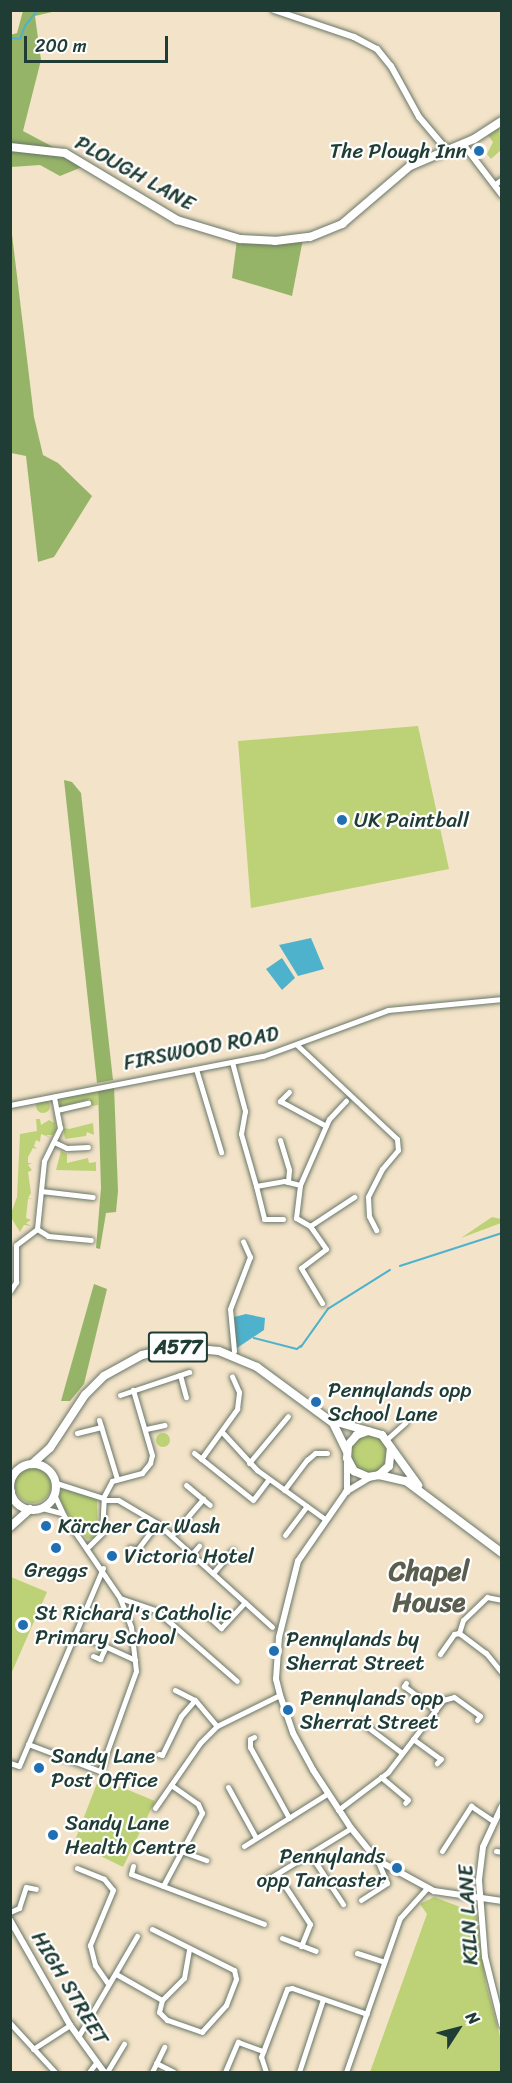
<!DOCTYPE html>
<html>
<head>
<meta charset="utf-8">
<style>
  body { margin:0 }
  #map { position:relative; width:512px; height:2083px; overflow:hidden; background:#f3e3c8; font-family:Sriracha,sans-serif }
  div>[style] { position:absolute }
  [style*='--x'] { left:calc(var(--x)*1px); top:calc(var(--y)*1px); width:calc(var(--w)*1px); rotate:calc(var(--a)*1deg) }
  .green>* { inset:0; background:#bdd276 }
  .round { border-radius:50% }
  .forest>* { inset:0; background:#96b467 }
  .water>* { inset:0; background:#4fb2cd }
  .stream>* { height:1.5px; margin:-0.75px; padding:0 0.75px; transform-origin:0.75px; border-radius:0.75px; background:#4fb2cd }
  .roads { filter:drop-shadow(0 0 2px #697768) drop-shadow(0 0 2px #697768) }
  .minor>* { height:5px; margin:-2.5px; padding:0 2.5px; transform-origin:2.5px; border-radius:2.5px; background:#fff }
  .tertiary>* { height:6px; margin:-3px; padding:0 3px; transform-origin:3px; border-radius:3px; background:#fff }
  .secondary>* { height:8px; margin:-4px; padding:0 4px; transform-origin:4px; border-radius:4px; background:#fff }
  .primary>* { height:8px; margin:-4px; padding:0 4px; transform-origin:4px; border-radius:4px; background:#fff }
  .primary>.ring { margin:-4px; padding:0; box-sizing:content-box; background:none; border:8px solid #fff; border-radius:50% }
  .dots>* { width:16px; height:16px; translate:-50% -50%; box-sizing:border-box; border:3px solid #fff; border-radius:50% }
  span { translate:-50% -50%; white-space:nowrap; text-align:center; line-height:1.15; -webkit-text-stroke:4.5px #fff; paint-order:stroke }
  .shield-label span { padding:2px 4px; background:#fff; border:2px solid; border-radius:4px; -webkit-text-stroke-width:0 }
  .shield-label { font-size:20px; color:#1f3d34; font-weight:700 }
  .poi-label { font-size:21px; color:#1f3d34 }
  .right { translate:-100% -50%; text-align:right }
  .left { translate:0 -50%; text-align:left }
  .street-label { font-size:21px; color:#1f3d34 }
  .district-label { font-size:27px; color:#5a5e4e; font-weight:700 }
  .frame { position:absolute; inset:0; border:12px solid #1f3d34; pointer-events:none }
  .north { position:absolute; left:428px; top:1999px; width:60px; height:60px; -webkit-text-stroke:4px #fff; paint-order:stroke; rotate:54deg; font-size:16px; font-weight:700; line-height:24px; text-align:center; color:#1f3d34 }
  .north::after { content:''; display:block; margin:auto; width:21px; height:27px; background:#1f3d34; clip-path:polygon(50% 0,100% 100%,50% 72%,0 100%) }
  .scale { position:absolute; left:24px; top:36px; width:144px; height:27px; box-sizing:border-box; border:3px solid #1f3d34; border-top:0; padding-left:8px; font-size:18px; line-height:21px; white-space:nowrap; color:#1f3d34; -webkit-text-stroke:4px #fff; paint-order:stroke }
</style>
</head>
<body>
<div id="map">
  <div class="green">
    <div style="clip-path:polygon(499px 125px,501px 150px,491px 159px,487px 154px,493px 142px,487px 134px)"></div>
    <div style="clip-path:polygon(418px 726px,449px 869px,251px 908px,238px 741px)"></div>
    <div style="clip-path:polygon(98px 1088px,98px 1105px,92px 1106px,90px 1099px,59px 1107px,61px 1098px)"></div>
    <div class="round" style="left:36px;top:1099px;width:14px;height:14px"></div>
    <div style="clip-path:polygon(53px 1112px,56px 1130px,53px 1135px,46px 1135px,51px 1138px,41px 1134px,40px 1142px,36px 1140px,34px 1146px,37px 1149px,33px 1148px,28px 1157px,28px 1163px,32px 1163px,28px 1165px,32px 1170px,28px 1172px,31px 1193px,28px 1198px,32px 1199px,28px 1199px,26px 1218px,31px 1220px,26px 1223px,31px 1226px,24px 1225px,20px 1232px,10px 1216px,17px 1197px,20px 1134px,37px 1131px,36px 1119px,40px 1119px,41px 1125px,49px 1120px,54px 1123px)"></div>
    <div style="clip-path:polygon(62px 1121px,64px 1128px,69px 1129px,93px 1123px,94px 1135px,87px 1132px,86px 1136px,65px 1139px)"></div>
    <div style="clip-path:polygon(61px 1151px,67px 1154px,67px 1163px,88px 1158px,89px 1163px,96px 1162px,96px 1171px,56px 1170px)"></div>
    <div style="clip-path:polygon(492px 1217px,501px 1219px,501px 1223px,461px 1238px)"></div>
    <div class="round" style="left:156px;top:1433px;width:14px;height:14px"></div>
    <div class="round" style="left:350px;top:1435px;width:38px;height:38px"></div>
    <div class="round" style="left:15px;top:1467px;width:36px;height:36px"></div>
    <div style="clip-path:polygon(63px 1489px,97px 1499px,98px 1533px,94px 1538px,87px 1539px,67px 1513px,60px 1501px,59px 1493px)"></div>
    <div style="clip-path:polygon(11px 1577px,47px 1592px,11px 1674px)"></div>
    <div style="clip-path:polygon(99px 1778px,155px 1801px,123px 1867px,74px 1843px)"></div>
    <div style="clip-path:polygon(434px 1897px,476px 1913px,486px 1984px,501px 2040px,501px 2072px,370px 2072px,427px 1914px,420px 1904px)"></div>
  </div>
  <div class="forest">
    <div style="clip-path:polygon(23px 11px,56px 11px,35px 16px,41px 60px,23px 131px,87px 165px,60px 176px,40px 165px,11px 167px,10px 35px,17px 33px)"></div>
    <div style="clip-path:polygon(10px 218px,34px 417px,43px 455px,58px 463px,92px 496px,54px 557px,38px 562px,26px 456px,11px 453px)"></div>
    <div style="clip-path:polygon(303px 239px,292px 296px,232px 278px,237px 240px)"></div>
    <div style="clip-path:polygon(64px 780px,72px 782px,81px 793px,113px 1080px,97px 1083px)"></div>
    <div style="clip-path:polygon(114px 1086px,118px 1191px,116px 1212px,106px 1213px,100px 1249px,96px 1248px,101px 1188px,98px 1088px)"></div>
    <div style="clip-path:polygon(94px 1284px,107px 1289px,84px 1384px,70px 1401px,61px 1401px)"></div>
  </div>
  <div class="water">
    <div style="clip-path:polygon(311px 938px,324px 969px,298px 976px,279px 945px)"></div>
    <div style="clip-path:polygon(282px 958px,295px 978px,282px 990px,266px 969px)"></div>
    <div style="clip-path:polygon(246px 1314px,265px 1318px,264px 1330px,237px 1348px,234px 1317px)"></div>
  </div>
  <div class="stream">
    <div style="--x:10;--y:38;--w:10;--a:6"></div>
    <div style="--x:20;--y:39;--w:14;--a:-69"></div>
    <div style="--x:25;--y:26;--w:21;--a:-51"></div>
    <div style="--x:10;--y:69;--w:8;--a:90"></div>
    <div style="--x:400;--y:1266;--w:107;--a:-17.9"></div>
    <div style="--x:254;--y:1338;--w:44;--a:14.3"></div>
    <div style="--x:297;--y:1349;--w:5;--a:-37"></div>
    <div style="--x:301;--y:1347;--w:47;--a:-54.6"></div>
    <div style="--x:328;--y:1309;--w:73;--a:-32.2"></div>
  </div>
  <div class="roads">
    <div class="minor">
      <div style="--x:494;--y:185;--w:10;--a:-37"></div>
      <div style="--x:297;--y:1045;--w:137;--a:43.2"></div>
      <div style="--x:397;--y:1139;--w:11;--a:85"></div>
      <div style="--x:398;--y:1150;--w:25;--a:130"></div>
      <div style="--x:382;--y:1169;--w:31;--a:117"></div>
      <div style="--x:368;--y:1197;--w:19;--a:87"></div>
      <div style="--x:369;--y:1216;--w:16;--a:63"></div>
      <div style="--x:232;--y:1062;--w:51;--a:75.1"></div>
      <div style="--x:245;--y:1111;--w:23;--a:100"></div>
      <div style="--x:241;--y:1134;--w:54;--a:73.9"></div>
      <div style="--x:256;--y:1186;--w:28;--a:-10"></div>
      <div style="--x:284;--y:1181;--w:16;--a:14"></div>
      <div style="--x:196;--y:1069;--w:87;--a:73.2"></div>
      <div style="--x:289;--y:1092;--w:13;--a:135"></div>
      <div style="--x:280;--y:1101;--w:52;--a:28.5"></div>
      <div style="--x:10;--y:1105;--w:258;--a:-11"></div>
      <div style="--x:263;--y:1056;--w:133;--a:-20.2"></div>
      <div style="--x:388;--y:1010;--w:115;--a:-5.5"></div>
      <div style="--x:57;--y:1110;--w:32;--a:-13"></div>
      <div style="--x:280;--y:1140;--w:31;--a:73"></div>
      <div style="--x:289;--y:1170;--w:12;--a:95"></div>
      <div style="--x:54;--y:1142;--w:14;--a:25"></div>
      <div style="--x:67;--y:1148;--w:21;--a:-3"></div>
      <div style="--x:256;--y:1186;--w:34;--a:76"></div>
      <div style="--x:264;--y:1219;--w:19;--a:0"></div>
      <div style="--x:41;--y:1191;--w:52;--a:6.6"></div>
      <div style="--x:310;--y:1226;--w:16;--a:-150"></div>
      <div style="--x:296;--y:1218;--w:33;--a:-83"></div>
      <div style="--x:300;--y:1185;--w:72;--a:-66.3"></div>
      <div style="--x:329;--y:1119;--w:25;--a:-47"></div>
      <div style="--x:310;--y:1226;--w:28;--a:55"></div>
      <div style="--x:326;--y:1249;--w:31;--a:143"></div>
      <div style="--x:301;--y:1268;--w:41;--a:59"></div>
      <div style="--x:310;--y:1226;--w:53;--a:-33.4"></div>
      <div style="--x:37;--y:1229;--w:68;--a:-84.1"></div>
      <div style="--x:44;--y:1161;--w:37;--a:-64"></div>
      <div style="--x:60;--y:1128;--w:32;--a:-101"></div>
      <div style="--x:37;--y:1229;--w:13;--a:32"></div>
      <div style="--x:48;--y:1236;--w:43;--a:5.3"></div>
      <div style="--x:16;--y:1245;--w:26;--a:-37"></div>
      <div style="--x:10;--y:1291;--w:11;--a:-56"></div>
      <div style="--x:16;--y:1282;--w:37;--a:-90"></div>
      <div style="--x:234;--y:1351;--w:42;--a:-95.4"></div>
      <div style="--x:230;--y:1309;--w:56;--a:-69"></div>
      <div style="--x:250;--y:1257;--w:17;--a:-114"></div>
      <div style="--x:180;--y:1375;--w:23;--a:75"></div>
      <div style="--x:120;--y:1395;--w:73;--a:-18.4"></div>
      <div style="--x:99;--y:1420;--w:62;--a:73"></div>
      <div style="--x:146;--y:1429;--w:19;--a:-12"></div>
      <div style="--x:222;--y:1432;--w:52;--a:47.4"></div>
      <div style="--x:257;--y:1470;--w:85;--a:35.9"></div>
      <div style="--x:77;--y:1433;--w:25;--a:-14"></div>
      <div style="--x:387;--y:1439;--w:25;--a:-42"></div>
      <div style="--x:194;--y:1453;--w:75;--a:38.5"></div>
      <div style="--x:253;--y:1500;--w:26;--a:-53"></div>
      <div style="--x:201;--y:1459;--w:62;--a:-54.2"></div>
      <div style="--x:237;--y:1409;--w:17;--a:-83"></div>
      <div style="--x:239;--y:1392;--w:17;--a:-114"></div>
      <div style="--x:249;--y:1463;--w:61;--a:-50.3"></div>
      <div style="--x:56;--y:1483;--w:49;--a:17.7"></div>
      <div style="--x:186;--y:1485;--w:31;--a:40"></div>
      <div style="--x:284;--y:1490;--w:38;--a:-53"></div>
      <div style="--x:307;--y:1460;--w:11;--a:-41"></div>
      <div style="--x:315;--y:1453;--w:12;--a:0"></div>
      <div style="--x:103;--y:1498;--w:19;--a:-62"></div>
      <div style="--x:112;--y:1481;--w:31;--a:-15"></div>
      <div style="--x:142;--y:1473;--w:13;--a:-51"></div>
      <div style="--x:150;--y:1463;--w:8;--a:-76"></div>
      <div style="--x:152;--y:1455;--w:68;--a:-106.3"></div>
      <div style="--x:105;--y:1500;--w:13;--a:0"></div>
      <div style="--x:118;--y:1500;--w:45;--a:30.5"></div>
      <div style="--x:157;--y:1523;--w:155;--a:42.1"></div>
      <div style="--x:42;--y:1508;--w:20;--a:15"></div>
      <div style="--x:172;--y:1535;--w:48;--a:-49.3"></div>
      <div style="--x:285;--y:1535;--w:36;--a:-53"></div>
      <div style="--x:88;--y:1547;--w:20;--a:-45"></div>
      <div style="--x:102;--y:1533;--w:34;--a:-87"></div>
      <div style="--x:130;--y:1548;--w:7;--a:16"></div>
      <div style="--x:137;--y:1550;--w:34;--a:-53"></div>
      <div style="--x:192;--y:1554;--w:11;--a:-49"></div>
      <div style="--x:213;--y:1573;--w:30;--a:-49"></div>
      <div style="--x:120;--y:1598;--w:39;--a:19"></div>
      <div style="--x:157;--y:1611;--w:106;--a:41.2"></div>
      <div style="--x:502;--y:1600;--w:15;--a:-169"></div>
      <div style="--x:487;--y:1597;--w:33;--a:136"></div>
      <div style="--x:463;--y:1620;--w:14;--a:107"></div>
      <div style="--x:459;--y:1633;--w:34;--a:37"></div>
      <div style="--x:486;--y:1653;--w:26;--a:51"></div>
      <div style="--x:208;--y:1616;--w:18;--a:43"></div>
      <div style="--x:221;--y:1628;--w:35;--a:-47"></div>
      <div style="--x:76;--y:1633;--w:65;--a:24.6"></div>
      <div style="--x:440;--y:1654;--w:24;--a:-55"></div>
      <div style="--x:454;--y:1634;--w:5;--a:-11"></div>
      <div style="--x:93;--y:1656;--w:8;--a:23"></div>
      <div style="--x:100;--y:1659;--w:14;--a:-65"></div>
      <div style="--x:406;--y:1683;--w:4;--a:124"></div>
      <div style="--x:404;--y:1686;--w:40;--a:37"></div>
      <div style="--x:175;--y:1690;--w:22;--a:27"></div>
      <div style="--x:195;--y:1700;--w:34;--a:50"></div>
      <div style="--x:361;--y:1722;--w:51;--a:37.1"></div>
      <div style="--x:254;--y:1737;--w:4;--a:153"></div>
      <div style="--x:250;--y:1739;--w:8;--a:90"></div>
      <div style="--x:250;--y:1747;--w:81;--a:61.2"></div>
      <div style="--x:413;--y:1739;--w:34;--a:36"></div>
      <div style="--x:441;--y:1759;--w:6;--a:135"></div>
      <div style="--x:28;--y:1744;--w:77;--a:20.6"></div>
      <div style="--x:100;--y:1771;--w:106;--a:-70.2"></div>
      <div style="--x:136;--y:1671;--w:44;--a:-96.5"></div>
      <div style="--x:131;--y:1627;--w:31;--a:-111"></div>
      <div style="--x:120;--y:1598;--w:99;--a:-124.3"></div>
      <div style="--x:64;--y:1516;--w:23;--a:-115"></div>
      <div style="--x:159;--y:1754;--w:3;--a:18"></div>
      <div style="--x:162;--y:1755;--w:43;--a:-64"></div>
      <div style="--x:181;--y:1716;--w:21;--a:-49"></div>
      <div style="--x:10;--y:1763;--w:9;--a:18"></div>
      <div style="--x:19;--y:1766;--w:215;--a:-67"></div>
      <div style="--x:381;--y:1777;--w:35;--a:40"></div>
      <div style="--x:408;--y:1800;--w:4;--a:135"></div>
      <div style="--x:228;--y:1787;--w:58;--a:61.2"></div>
      <div style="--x:155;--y:1808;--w:79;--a:-55.3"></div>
      <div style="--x:200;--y:1743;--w:24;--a:-45"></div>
      <div style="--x:217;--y:1726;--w:70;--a:-26.2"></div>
      <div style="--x:338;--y:1810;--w:63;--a:-37.2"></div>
      <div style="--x:388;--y:1772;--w:91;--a:-52.6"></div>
      <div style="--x:443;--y:1700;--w:11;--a:-15"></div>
      <div style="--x:454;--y:1697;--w:32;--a:36"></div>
      <div style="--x:480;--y:1716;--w:5;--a:127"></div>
      <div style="--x:244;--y:1846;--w:98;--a:-32.1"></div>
      <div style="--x:181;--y:1851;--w:27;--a:20"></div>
      <div style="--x:442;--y:1851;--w:54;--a:-57.2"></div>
      <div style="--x:471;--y:1806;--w:27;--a:34"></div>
      <div style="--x:496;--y:1851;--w:6;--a:9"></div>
      <div style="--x:310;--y:1854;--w:60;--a:56.6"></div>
      <div style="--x:133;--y:1866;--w:8;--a:104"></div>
      <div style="--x:131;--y:1874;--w:142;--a:20.6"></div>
      <div style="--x:77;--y:1868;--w:29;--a:22"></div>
      <div style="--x:104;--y:1879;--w:14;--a:51"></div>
      <div style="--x:113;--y:1890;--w:60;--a:112.7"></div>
      <div style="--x:90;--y:1945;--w:21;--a:76"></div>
      <div style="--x:95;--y:1965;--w:21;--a:55"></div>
      <div style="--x:277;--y:1874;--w:60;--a:56.6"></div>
      <div style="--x:310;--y:1924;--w:24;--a:112"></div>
      <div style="--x:265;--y:1881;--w:101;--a:-31.6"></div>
      <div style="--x:163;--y:1886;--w:83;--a:-61.9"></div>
      <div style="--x:202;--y:1813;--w:10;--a:-114"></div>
      <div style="--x:198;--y:1804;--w:33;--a:-145"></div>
      <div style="--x:361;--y:1900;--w:31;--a:-33"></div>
      <div style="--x:387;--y:1883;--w:25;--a:-113"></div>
      <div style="--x:10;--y:1912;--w:10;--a:-24"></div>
      <div style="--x:19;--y:1908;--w:22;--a:-72"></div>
      <div style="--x:26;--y:1887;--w:10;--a:11"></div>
      <div style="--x:152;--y:1929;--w:92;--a:26.6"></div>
      <div style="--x:234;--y:1970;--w:9;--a:77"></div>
      <div style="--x:236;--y:1979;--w:28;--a:111"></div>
      <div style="--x:226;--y:2005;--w:36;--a:132"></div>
      <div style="--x:202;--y:2032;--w:37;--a:-161"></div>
      <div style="--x:167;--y:2020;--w:11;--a:-135"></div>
      <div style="--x:159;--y:2012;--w:12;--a:-76"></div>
      <div style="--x:162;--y:2000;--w:31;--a:-45"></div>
      <div style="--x:184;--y:1978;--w:28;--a:-80"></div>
      <div style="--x:282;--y:1938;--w:36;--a:21"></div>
      <div style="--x:357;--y:1953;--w:28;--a:18"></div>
      <div style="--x:116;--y:1974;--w:53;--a:29.5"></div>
      <div style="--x:10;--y:2023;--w:67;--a:47.4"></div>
      <div style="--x:78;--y:2037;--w:117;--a:-59.7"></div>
      <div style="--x:33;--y:2049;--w:44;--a:-33"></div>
      <div style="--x:156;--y:2063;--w:20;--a:27"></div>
      <div style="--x:89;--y:2072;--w:11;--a:-52"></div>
      <div style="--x:107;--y:2072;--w:33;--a:-59"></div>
      <div style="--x:152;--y:2072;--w:28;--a:-64"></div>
      <div style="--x:225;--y:2072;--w:33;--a:-67"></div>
      <div style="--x:238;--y:2042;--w:27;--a:20"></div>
      <div style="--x:266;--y:2072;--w:16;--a:-108"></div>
      <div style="--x:261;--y:2057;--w:73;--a:-69.1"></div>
      <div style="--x:287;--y:1989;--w:5;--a:-11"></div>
      <div style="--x:292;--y:1988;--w:79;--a:19.1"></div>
      <div style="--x:299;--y:2072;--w:77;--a:-71.8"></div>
      <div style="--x:346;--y:2072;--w:163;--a:-70.7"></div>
      <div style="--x:400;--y:1918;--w:39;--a:-48"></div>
    </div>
    <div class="tertiary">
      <div style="--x:274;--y:10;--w:84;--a:18.6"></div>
      <div style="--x:354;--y:37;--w:26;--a:28"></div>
      <div style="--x:377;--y:49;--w:22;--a:51"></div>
      <div style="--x:391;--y:66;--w:58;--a:61.2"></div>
      <div style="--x:419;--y:117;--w:43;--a:49.7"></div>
      <div style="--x:463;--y:144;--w:64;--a:52.6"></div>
      <div style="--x:369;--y:1478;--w:27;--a:149"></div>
      <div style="--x:346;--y:1492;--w:84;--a:124.8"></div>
      <div style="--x:298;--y:1561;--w:78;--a:104"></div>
      <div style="--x:279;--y:1637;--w:42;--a:94.1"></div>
      <div style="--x:276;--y:1679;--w:16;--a:76"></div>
      <div style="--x:280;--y:1695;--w:40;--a:71.1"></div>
      <div style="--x:293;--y:1733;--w:42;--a:61.6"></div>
      <div style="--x:313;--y:1770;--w:69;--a:56.8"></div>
      <div style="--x:351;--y:1828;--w:41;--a:50.9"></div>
      <div style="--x:377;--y:1860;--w:65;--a:28.5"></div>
      <div style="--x:434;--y:1891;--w:69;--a:8.4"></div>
      <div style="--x:347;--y:1492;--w:32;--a:-90"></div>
      <div style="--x:502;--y:1806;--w:45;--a:114.9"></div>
      <div style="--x:483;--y:1847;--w:34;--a:97"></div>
      <div style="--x:479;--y:1881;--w:76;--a:85.5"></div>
      <div style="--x:485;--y:1957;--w:70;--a:76"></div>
      <div style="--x:10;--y:1920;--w:121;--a:60.3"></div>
      <div style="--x:70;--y:2025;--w:58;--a:54.1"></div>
    </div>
    <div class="secondary">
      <div style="--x:10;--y:147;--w:55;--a:6.2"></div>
      <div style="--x:65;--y:153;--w:131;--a:30.9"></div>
      <div style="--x:177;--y:220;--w:66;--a:16.8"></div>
      <div style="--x:240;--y:239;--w:35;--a:3"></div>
      <div style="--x:275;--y:241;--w:35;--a:-7"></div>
      <div style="--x:310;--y:237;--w:35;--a:-22"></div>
      <div style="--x:342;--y:224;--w:89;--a:-40.5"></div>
      <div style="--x:410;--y:166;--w:69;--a:-22.9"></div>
      <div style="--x:474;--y:139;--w:33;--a:-33"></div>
      <div style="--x:10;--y:1498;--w:6;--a:-81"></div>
      <div style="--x:10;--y:1527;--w:27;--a:-42"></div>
    </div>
    <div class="primary">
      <div style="--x:330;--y:1420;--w:54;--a:16.1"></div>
      <div style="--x:382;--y:1435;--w:62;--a:54.2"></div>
      <div style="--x:368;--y:1431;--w:12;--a:160"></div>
      <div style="--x:357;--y:1435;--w:13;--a:132"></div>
      <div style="--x:348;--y:1445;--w:13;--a:94"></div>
      <div style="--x:347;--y:1458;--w:15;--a:62"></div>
      <div style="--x:354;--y:1471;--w:15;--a:23"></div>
      <div style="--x:368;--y:1477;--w:11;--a:-10"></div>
      <div style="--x:379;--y:1475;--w:13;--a:-42"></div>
      <div style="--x:389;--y:1466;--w:18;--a:-84"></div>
      <div style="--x:32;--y:1464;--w:24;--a:-42"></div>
      <div style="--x:50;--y:1448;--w:64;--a:-56.6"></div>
      <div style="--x:85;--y:1395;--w:27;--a:-45"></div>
      <div style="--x:104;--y:1376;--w:43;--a:-28.9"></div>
      <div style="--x:142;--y:1355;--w:36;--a:-13"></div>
      <div style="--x:177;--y:1347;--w:42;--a:5.4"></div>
      <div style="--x:219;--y:1351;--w:41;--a:22.8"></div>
      <div style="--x:257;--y:1367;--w:94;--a:36.4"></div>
      <div style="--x:333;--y:1423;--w:32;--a:64"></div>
      <div class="ring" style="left:10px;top:1464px;width:38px;height:38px"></div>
      <div style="--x:379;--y:1475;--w:28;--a:13"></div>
      <div style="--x:406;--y:1481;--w:120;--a:36.9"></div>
    </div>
  </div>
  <div class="dots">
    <div style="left:479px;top:151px;background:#1f6fb2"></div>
    <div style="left:342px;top:820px;background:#1f6fb2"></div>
    <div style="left:316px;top:1402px;background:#1f6fb2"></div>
    <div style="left:46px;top:1526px;background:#1f6fb2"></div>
    <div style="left:56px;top:1548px;background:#1f6fb2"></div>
    <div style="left:112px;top:1556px;background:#1f6fb2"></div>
    <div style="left:23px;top:1625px;background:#1f6fb2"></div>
    <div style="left:274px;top:1651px;background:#1f6fb2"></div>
    <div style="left:288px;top:1710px;background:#1f6fb2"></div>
    <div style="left:39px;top:1768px;background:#1f6fb2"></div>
    <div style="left:53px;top:1835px;background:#1f6fb2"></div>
    <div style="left:397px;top:1868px;background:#1f6fb2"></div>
  </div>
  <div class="shield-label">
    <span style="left:178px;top:1347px">A577</span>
  </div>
  <div class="poi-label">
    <span class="right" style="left:467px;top:151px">The Plough Inn</span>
    <span class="left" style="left:354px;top:820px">UK Paintball</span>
    <span class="left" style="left:328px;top:1402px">Pennylands opp<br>School Lane</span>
    <span class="left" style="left:58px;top:1526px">Kärcher Car Wash</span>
    <span class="left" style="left:124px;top:1556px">Victoria Hotel</span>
    <span style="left:56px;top:1570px">Greggs</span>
    <span class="left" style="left:35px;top:1625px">St Richard's Catholic<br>Primary School</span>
    <span class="left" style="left:286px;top:1651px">Pennylands by<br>Sherrat Street</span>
    <span class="left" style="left:300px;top:1710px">Pennylands opp<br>Sherrat Street</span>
    <span class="left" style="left:51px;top:1768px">Sandy Lane<br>Post Office</span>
    <span class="left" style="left:65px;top:1835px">Sandy Lane<br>Health Centre</span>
    <span class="right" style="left:385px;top:1868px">Pennylands<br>opp Tancaster</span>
  </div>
  <div class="street-label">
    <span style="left:135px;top:173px;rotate:29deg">PLOUGH LANE</span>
    <span style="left:201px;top:1048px;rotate:-11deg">FIRSWOOD ROAD</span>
    <span style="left:468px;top:1915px;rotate:-93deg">KILN LANE</span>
    <span style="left:70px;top:1988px;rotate:59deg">HIGH STREET</span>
  </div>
  <div class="district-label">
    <span style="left:429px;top:1587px">Chapel<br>House</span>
  </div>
  <div class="frame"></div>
  <div class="north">N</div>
  <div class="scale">200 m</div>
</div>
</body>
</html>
